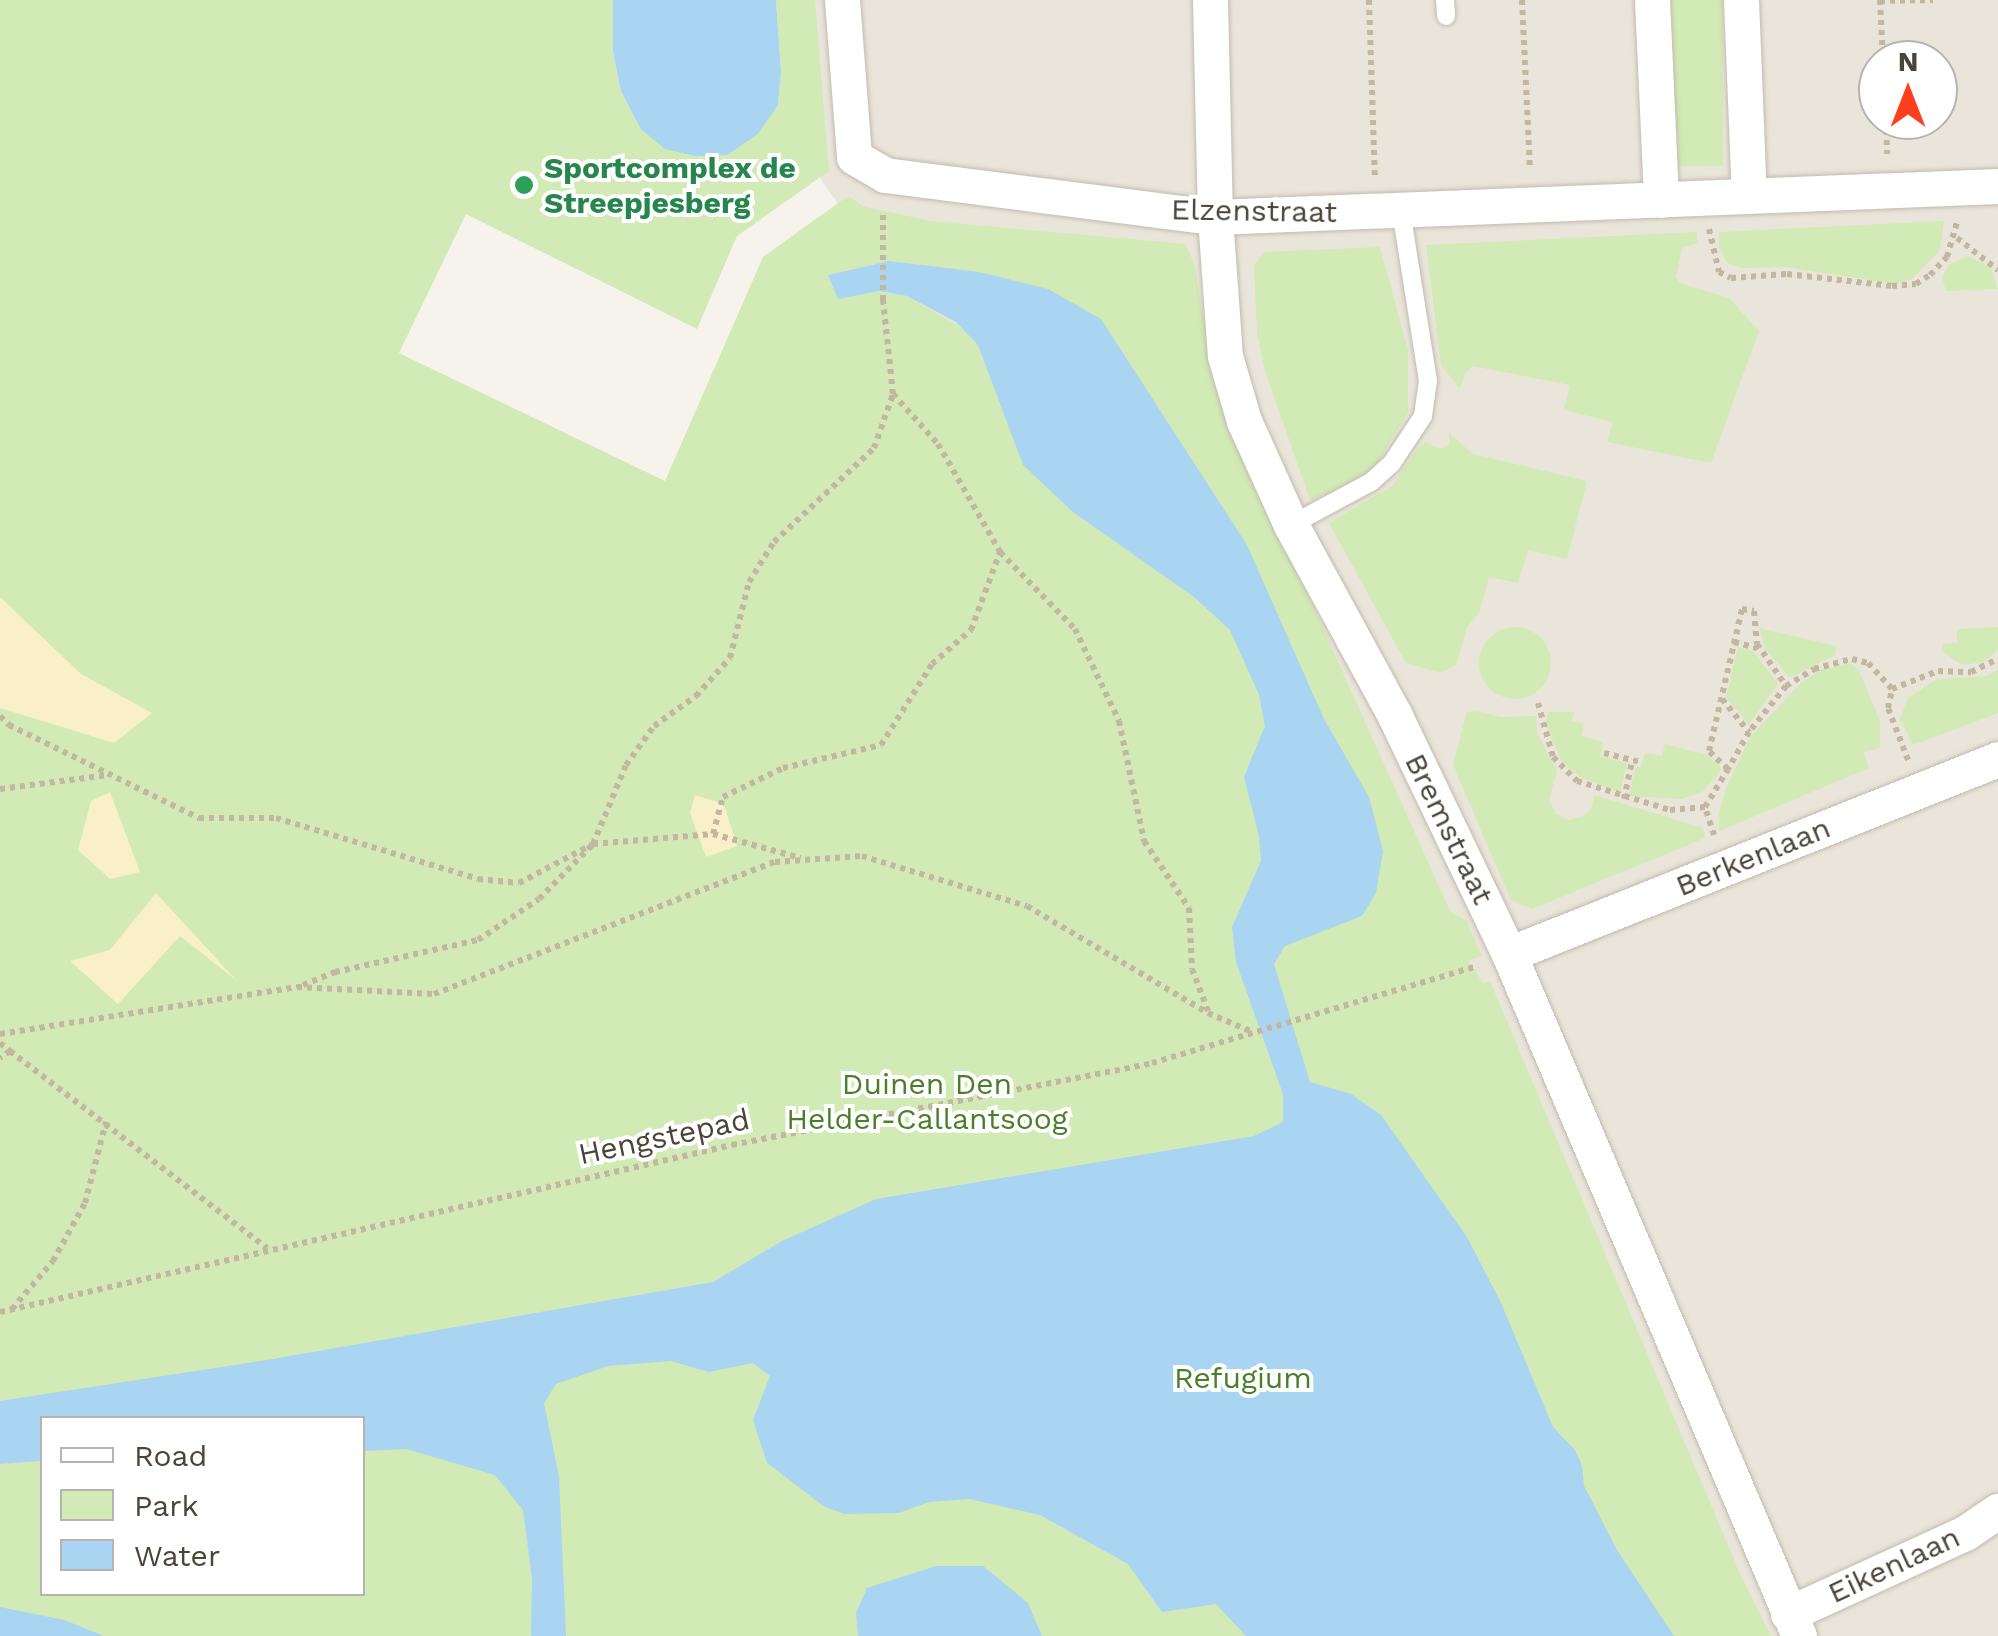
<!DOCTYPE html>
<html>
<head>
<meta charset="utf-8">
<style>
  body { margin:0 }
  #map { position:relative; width:1998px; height:1636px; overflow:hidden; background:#f6f3ec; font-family:"Work Sans",sans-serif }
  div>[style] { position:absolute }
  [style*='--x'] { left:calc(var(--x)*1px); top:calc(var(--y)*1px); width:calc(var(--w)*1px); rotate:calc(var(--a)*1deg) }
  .residential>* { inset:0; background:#eae5da }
  .green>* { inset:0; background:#d2eab5; transform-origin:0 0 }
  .round { border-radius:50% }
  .sand>* { inset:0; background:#f9efc9 }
  .water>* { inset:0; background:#a9d4f2 }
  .path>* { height:6px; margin-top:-3px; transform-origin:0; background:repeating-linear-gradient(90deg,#c4b79f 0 5px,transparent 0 10px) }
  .roads { filter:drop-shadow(0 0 2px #c2bbae) drop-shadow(0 0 2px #c2bbae) }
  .lane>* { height:18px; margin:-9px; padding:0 9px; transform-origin:9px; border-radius:9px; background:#fff }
  .street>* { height:35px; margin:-17.5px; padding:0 17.5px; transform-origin:17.5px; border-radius:17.5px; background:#fff }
  .dots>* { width:28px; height:28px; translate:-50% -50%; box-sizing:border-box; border:5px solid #fff; border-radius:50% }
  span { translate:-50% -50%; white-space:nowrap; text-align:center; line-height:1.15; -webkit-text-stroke:8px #fff; paint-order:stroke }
  .leisure-label { font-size:30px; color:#27864d; font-weight:700 }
  .left { translate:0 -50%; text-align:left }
  .street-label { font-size:30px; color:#4b4439 }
  .park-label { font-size:30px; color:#4a7f2a }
  .legend { position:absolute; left:40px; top:1416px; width:325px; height:180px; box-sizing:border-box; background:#fff; border:2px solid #b7b4b0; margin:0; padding:12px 18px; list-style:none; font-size:30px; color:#4b4439 }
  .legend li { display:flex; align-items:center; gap:20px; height:50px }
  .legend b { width:50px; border:2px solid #b7b4b0 }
  .north { position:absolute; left:1858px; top:40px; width:100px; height:100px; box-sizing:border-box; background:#fff; border:2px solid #b7b4b0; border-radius:50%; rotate:0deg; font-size:28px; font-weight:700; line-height:40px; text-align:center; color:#4b4439 }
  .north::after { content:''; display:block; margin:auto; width:35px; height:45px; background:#fc3f1d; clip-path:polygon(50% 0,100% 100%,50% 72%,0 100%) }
</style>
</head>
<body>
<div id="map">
  <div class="residential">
    <div style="clip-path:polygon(evenodd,799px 0,1998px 0,1998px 1636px,1717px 1636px,854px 226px,808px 161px,799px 0,1878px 60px,1938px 60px,1938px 120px,1878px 120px,1878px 60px)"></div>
  </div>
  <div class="green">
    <div style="clip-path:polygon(evenodd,0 0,613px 0,613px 52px,621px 93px,642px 129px,758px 134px,778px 104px,781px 71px,776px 0,815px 0,829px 171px,737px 236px,697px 329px,466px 214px,399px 353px,665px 481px,763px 257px,848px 196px,865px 207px,931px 221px,1185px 244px,1194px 263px,1212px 366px,1234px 430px,1450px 911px,1466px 920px,1482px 956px,1468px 961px,1483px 983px,1490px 981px,1741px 1576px,1771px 1636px,0 1636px,0 0,889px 261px,1098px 319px,962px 328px,907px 296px,879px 291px,838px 298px,829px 275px,889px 261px,0 0,42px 1418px,362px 1418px,362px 1594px,42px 1594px,42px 1418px)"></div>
    <div style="left:1671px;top:0;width:52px;height:166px"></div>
    <div style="clip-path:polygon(1944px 221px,1940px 250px,1912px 279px,1895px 284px,1786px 267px,1742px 268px,1727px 263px,1719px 247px,1719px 232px)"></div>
    <div style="clip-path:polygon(1697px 232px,1697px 243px,1682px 248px,1676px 277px,1680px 283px,1729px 298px,1759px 331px,1711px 463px,1607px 442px,1613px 422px,1564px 410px,1570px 385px,1473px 366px,1465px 373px,1460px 389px,1441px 365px,1426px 245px)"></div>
    <div style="clip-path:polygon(1380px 247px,1408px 350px,1408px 412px,1374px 469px,1346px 487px,1310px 500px,1265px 371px,1257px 333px,1254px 265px,1265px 252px)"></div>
    <div style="clip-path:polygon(1967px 256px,1990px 267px,1998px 289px,1946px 291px,1942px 277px,1949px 265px)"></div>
    <div style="clip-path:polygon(1449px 433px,1473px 454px,1587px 481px,1567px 559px,1528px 550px,1518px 583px,1489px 577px,1479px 613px,1467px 627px,1456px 665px,1440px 673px,1406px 663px,1329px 523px,1392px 486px,1419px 447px,1426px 442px,1441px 449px,1449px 444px)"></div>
    <div class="round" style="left:1479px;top:627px;width:72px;height:72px"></div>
    <div style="clip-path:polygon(1998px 627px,1998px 650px,1984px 662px,1962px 665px,1944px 653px,1942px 644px,1957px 643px,1957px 629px)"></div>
    <div style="clip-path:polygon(1759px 628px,1836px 646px,1835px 655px,1790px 678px,1765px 648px)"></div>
    <div style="clip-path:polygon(1738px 647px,1753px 651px,1778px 684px,1749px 724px,1726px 697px)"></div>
    <div style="clip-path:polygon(1850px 663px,1859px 670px,1880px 721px,1880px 748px,1863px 752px,1869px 768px,1719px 831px,1719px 812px,1727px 786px,1750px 737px,1800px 684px,1820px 670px)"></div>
    <div style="clip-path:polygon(1998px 670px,1998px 713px,1913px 745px,1900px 719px,1908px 698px,1937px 679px,1987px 676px)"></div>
    <div style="clip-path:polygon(1476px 711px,1501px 717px,1536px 716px,1537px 733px,1557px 770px,1549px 800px,1556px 814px,1569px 820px,1584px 816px,1592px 807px,1594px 795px,1703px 828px,1705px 838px,1532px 909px,1511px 900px,1453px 765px,1467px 712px)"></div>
    <div style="clip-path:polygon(1548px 712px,1574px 712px,1572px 721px,1584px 723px,1581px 736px,1603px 742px,1600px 756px,1627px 763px,1620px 792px,1581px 778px,1561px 760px,1546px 726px)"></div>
    <div style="clip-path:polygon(1665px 744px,1707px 755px,1721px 767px,1719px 774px,1702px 792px,1682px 799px,1629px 796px,1635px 767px,1641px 767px,1645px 753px,1662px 756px)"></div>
  </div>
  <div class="sand">
    <div style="clip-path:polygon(0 597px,81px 674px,152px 713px,114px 743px,0 708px)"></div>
    <div style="clip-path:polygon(110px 792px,140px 872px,110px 879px,78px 850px,91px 801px)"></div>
    <div style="clip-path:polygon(695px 795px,724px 804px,737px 846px,706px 857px,690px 813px)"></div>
    <div style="clip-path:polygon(156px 893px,237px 981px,180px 936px,118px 1004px,70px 961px,110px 950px)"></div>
  </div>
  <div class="water">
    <div style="clip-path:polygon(613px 0,776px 0,781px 71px,778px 105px,758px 134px,727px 155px,695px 156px,665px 149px,641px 129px,621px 92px,613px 52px)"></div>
    <div style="clip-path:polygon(889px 261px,979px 272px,1048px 289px,1101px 319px,1247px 545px,1324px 719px,1369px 797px,1383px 851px,1376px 893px,1362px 916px,1285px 946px,1274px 964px,1310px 1082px,1351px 1094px,1381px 1115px,1467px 1237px,1501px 1303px,1553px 1427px,1575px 1450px,1582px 1466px,1584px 1486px,1617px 1550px,1674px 1636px,1246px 1636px,1216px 1604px,1162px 1612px,1128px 1564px,1040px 1515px,969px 1499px,929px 1502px,899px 1513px,845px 1514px,825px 1507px,767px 1463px,753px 1420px,770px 1376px,753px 1363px,709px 1372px,671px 1361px,608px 1366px,556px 1384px,544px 1403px,559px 1477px,566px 1636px,531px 1636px,532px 1578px,523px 1510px,495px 1475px,406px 1449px,363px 1451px,362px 1418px,42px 1418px,42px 1461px,0 1464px,0 1401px,267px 1360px,713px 1282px,782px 1241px,876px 1199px,1254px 1136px,1283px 1122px,1283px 1094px,1236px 962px,1232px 927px,1261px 861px,1259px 836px,1244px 777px,1265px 726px,1259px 695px,1230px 630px,1194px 597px,1073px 512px,1023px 465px,978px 345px,956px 322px,907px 296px,879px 291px,838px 299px,828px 275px)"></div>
    <div style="clip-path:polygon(936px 1566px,983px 1566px,1028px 1603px,1042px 1636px,858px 1636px,856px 1613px,867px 1588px)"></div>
    <div style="clip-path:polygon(0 1607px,64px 1620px,104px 1636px,0 1636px)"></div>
  </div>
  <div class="path">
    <div style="--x:1369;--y:0;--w:179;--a:88.1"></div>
    <div style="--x:1522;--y:0;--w:169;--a:87.3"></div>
    <div style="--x:1880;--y:0;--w:60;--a:87.1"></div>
    <div style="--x:1880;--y:1;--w:53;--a:-1.1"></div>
    <div style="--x:1886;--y:120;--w:34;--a:88"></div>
    <div style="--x:1709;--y:229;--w:44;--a:76.9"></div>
    <div style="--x:1719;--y:272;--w:13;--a:27"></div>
    <div style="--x:1731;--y:278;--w:56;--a:-4.1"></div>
    <div style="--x:1787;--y:274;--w:106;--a:6.5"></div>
    <div style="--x:1892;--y:286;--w:24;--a:-5"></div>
    <div style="--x:1916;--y:284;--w:17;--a:-33"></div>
    <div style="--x:1930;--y:275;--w:25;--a:-47"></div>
    <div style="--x:1947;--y:257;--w:37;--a:-74"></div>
    <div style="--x:1957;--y:238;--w:52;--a:38"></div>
    <div style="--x:893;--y:394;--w:67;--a:48"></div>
    <div style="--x:938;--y:444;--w:125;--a:60.1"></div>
    <div style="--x:1734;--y:642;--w:24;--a:15"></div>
    <div style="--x:1786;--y:686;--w:59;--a:128.8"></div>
    <div style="--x:1749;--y:732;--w:43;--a:119.6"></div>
    <div style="--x:1728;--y:769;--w:26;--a:-137"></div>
    <div style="--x:1709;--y:751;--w:146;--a:-76.9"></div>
    <div style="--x:1742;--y:609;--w:12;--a:9"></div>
    <div style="--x:1754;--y:611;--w:33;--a:85"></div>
    <div style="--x:1757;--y:644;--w:51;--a:55.4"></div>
    <div style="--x:1786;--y:686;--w:33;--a:-31"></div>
    <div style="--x:1814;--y:669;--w:39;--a:-15"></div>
    <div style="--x:1852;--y:659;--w:16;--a:14"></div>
    <div style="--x:1868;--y:663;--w:35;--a:47"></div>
    <div style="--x:1722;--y:699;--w:43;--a:50.7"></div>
    <div style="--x:1538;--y:703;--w:56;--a:74.5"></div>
    <div style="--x:1553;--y:757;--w:34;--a:45"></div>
    <div style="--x:1577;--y:781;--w:97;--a:17.3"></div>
    <div style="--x:1670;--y:810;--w:35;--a:-5"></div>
    <div style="--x:0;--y:716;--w:13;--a:45"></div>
    <div style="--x:9;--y:725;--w:212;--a:26.1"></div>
    <div style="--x:199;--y:818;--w:77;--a:0"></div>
    <div style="--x:276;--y:818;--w:211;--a:16.8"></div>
    <div style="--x:478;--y:879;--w:41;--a:5.6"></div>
    <div style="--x:519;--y:883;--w:84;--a:-27.8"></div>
    <div style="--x:593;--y:844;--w:120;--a:-4.8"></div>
    <div style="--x:713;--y:834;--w:91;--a:15.3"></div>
    <div style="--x:1604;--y:753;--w:36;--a:14"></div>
    <div style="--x:1908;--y:760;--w:56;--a:-111"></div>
    <div style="--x:1888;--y:708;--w:19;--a:-78"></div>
    <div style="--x:1892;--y:689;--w:49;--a:-21.4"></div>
    <div style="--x:1938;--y:671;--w:33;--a:2"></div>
    <div style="--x:1971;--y:672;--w:30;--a:-26"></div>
    <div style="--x:0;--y:789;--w:109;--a:-7.4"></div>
    <div style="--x:1624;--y:799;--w:40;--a:-78"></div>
    <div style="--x:713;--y:834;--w:38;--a:-75"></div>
    <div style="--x:723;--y:797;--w:67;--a:-25.8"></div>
    <div style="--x:783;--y:768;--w:101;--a:-13.2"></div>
    <div style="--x:881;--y:745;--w:96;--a:-57.8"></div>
    <div style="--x:932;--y:664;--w:52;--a:-41.1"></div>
    <div style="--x:971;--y:630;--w:83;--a:-69.6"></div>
    <div style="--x:1000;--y:552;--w:107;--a:45.8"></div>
    <div style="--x:1075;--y:629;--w:102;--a:64.4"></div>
    <div style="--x:1119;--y:721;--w:123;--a:78.2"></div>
    <div style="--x:1144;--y:841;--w:81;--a:56.1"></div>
    <div style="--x:1189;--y:908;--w:61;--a:87.2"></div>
    <div style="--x:1192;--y:969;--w:45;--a:69.1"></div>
    <div style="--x:1714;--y:835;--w:29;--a:-108"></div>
    <div style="--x:1705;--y:807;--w:44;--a:-58.8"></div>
    <div style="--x:303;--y:985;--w:35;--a:-22"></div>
    <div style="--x:335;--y:972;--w:147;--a:-12.6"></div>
    <div style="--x:478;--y:940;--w:73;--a:-33.9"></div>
    <div style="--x:539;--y:899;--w:77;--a:-45.5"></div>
    <div style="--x:593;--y:844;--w:86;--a:-67.3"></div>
    <div style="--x:626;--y:765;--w:48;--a:-54.3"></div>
    <div style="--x:654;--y:726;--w:52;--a:-35.5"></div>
    <div style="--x:696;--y:696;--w:51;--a:-48.2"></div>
    <div style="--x:730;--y:658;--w:78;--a:-76"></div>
    <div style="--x:749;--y:582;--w:47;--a:-58"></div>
    <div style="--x:774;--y:542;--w:137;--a:-43.2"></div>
    <div style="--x:874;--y:448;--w:57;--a:-70.6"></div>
    <div style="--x:893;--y:394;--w:95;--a:-96.1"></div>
    <div style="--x:883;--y:300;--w:89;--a:-90"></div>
    <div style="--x:0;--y:1034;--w:301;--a:-9"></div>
    <div style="--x:297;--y:987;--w:137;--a:2.9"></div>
    <div style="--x:434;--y:994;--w:366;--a:-21.2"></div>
    <div style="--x:775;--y:862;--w:87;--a:-3.9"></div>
    <div style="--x:862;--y:856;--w:172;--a:16.9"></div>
    <div style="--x:1027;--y:906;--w:210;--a:30.6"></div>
    <div style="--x:1208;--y:1013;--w:46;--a:23.2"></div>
    <div style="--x:0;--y:1043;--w:13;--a:39"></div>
    <div style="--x:10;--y:1051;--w:12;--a:145"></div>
    <div style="--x:10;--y:1051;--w:324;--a:37.5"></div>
    <div style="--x:12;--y:1309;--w:63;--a:-49.5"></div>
    <div style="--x:53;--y:1261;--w:66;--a:-61.1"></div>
    <div style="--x:85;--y:1203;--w:84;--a:-75.5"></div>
    <div style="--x:0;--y:1312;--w:751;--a:-12.85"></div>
    <div style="--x:732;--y:1145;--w:428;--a:-11"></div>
    <div style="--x:1152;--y:1063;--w:340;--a:-16.6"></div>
  </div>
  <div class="roads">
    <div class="lane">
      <div style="--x:1445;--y:0;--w:16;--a:86"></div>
      <div style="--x:1291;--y:525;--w:91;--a:-28.3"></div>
      <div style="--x:1371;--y:482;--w:28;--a:-42"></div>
      <div style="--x:1392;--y:463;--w:56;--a:-56.6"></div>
      <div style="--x:1423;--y:416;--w:35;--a:-82"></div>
      <div style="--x:1428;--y:381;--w:173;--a:-99"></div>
    </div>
    <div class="street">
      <div style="--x:842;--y:0;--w:157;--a:85.6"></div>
      <div style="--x:854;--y:157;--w:36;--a:30"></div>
      <div style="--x:885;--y:175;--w:333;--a:7.3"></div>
      <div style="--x:1215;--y:217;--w:784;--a:-2.27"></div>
      <div style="--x:1210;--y:0;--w:217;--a:88.7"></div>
      <div style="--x:1215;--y:217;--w:139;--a:85.9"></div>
      <div style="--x:1225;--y:356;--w:68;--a:73.7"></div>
      <div style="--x:1244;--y:421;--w:114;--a:65.7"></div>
      <div style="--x:1291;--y:525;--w:217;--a:61.4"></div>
      <div style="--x:1395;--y:716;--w:264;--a:64.4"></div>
      <div style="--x:1509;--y:954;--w:741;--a:66.96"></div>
      <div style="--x:1652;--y:0;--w:200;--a:87.4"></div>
      <div style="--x:1741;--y:0;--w:196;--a:87.7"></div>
      <div style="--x:1509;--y:954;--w:526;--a:-21.74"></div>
      <div style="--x:1788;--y:1614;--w:195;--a:-24.6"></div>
      <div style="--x:1965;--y:1533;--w:40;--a:-34"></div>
    </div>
  </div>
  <div class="dots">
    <div style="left:524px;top:185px;background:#2e9e5b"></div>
  </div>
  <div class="leisure-label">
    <span class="left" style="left:544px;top:185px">Sportcomplex de<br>Streepjesberg</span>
  </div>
  <div class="street-label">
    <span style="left:1254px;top:211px;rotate:1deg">Elzenstraat</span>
    <span style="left:1449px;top:829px;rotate:64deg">Bremstraat</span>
    <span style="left:1753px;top:857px;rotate:-22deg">Berkenlaan</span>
    <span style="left:664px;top:1137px;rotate:-12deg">Hengstepad</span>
    <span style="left:1894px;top:1565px;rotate:-25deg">Eikenlaan</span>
  </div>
  <div class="park-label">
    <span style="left:927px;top:1101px">Duinen Den<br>Helder-Callantsoog</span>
    <span style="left:1243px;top:1378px">Refugium</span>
  </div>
  <ul class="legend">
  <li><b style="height:12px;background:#fff"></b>Road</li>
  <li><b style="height:28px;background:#d2eab5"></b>Park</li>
  <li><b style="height:28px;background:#a9d4f2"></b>Water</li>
  </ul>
  <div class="north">N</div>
</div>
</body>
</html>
